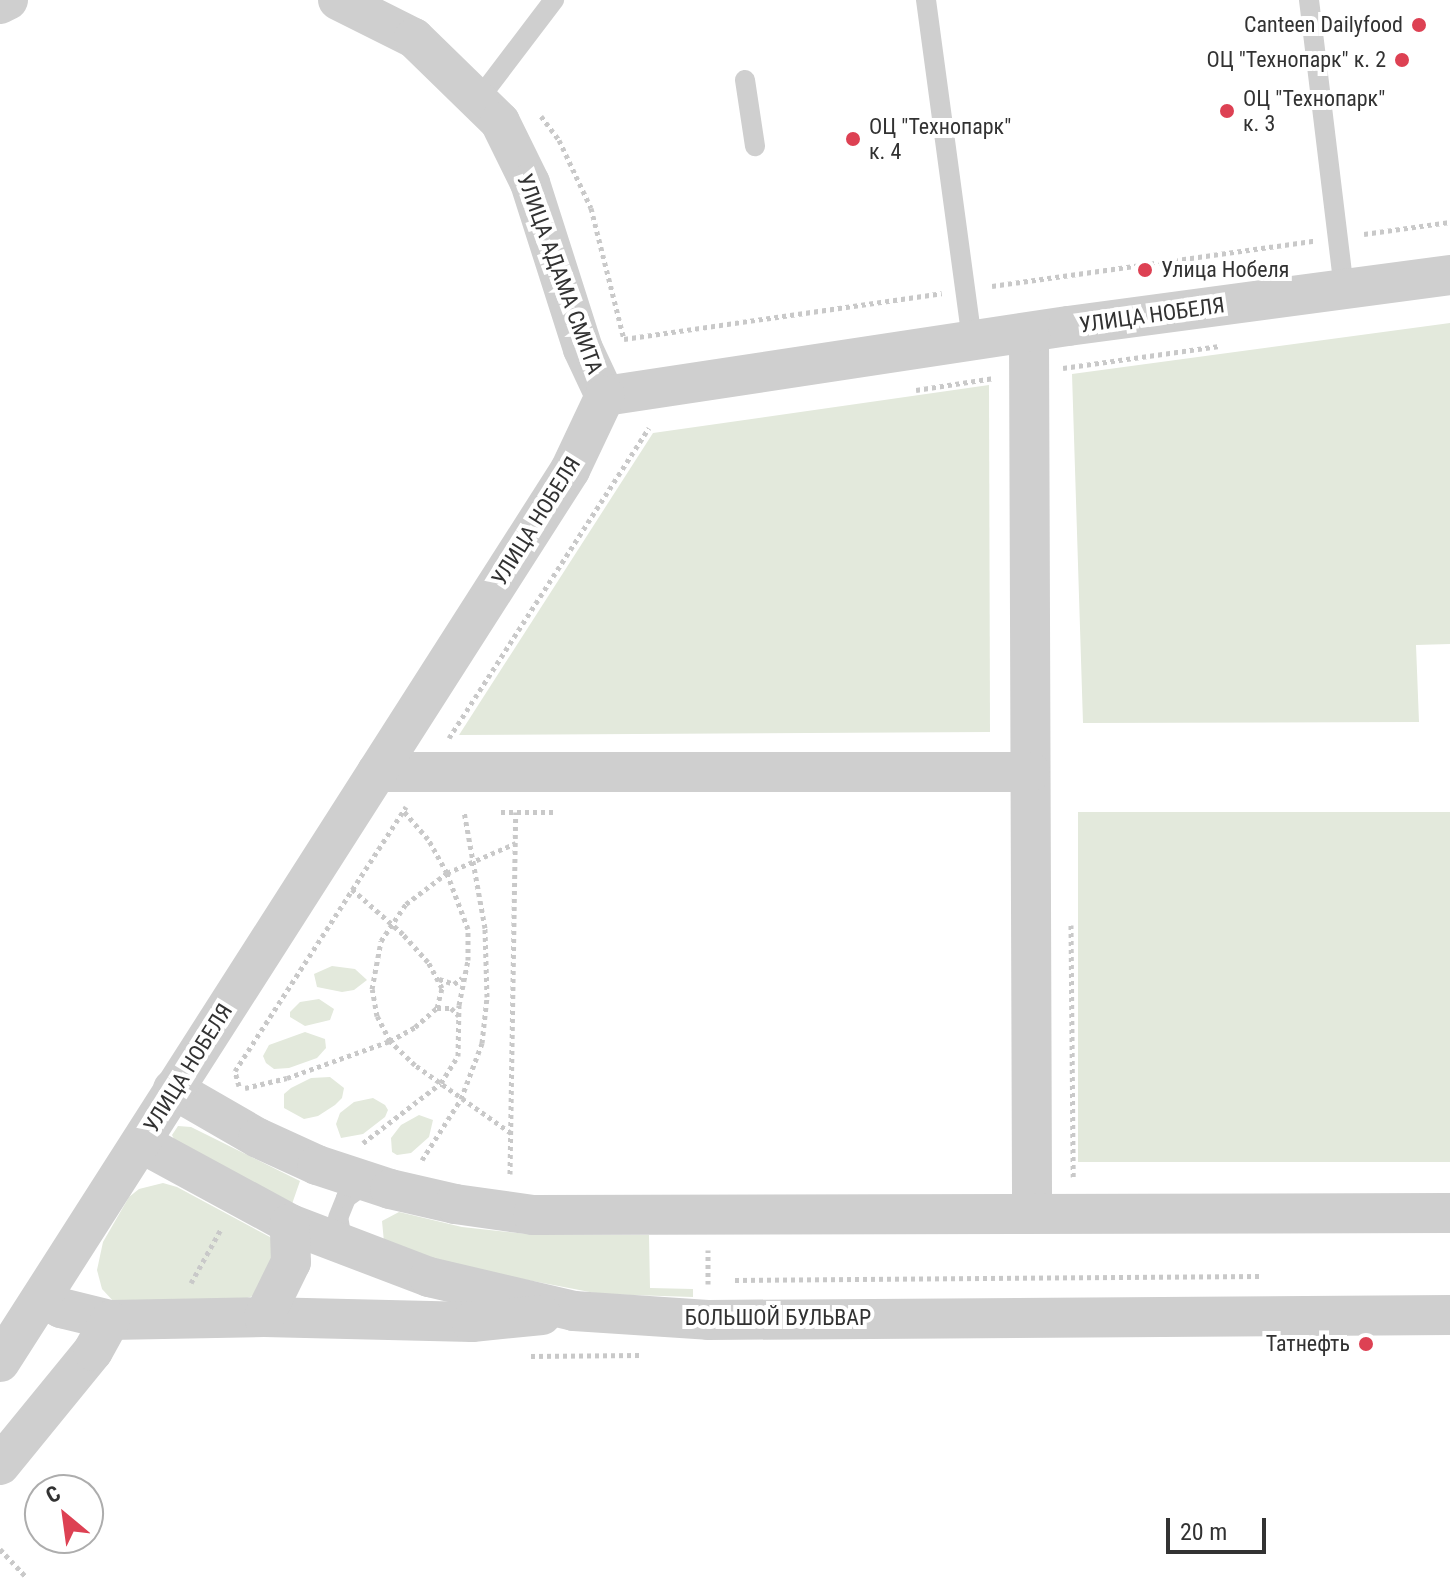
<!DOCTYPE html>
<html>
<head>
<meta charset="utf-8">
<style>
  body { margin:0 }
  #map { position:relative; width:1450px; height:1578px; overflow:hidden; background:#fff; font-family:"Roboto Condensed",sans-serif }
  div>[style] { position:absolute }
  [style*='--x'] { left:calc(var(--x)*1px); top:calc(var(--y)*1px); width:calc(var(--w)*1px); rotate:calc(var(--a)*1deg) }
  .green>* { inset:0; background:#e3e9dc; transform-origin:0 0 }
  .path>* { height:5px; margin-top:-2.5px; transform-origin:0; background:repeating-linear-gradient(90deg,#c9c9c9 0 4px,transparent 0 8px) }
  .service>* { height:20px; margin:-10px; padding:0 10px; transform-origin:10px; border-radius:10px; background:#cfcfcf }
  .minor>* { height:40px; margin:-20px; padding:0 20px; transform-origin:20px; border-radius:20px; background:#cfcfcf }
  .dots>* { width:22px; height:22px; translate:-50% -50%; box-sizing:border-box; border:4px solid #fff; border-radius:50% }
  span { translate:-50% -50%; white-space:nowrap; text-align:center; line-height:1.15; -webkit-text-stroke:8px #fff; paint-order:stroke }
  .poi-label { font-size:22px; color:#323232 }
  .right { translate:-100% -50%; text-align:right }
  .left { translate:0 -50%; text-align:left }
  .street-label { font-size:22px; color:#323232 }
  .north { position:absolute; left:24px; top:1474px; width:80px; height:80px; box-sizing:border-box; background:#fff; border:2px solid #adadad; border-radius:50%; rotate:331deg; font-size:22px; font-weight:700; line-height:32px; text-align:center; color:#323232 }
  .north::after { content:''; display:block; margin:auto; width:28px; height:36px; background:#dd4153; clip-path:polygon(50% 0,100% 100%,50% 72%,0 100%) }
  .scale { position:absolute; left:1166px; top:1518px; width:100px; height:36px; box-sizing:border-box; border:4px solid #323232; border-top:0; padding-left:10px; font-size:24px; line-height:28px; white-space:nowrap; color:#323232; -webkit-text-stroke:6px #fff; paint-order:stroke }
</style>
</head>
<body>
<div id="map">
  <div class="green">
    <div style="clip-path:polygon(1450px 323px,1450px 644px,1416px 645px,1419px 722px,1083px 723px,1072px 374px)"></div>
    <div style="clip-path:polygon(989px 385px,990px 732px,459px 735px,653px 433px)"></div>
    <div style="left:1450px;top:812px;width:350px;height:372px;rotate:90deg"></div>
    <div style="clip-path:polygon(332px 966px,355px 969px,367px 980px,354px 990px,342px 992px,317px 987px,314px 974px)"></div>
    <div style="clip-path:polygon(319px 999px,334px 1009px,330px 1020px,305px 1026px,290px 1017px,290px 1012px,300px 1002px)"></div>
    <div style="clip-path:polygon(305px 1032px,325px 1039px,326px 1048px,317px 1058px,289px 1068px,274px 1069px,266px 1063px,263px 1056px,269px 1045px)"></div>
    <div style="clip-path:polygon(330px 1077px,344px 1088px,342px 1098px,335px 1105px,318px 1116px,304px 1119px,284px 1108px,284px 1094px,291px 1088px,311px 1078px)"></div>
    <div style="clip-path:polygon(373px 1098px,385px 1105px,388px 1110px,385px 1117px,363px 1134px,341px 1138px,336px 1124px,340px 1113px,354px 1102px)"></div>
    <div style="clip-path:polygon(419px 1115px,433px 1120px,429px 1137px,411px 1153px,397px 1155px,392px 1152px,391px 1138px,401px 1125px)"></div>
    <div style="clip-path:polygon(178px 1126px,191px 1127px,300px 1181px,292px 1204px,177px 1145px,172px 1135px)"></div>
    <div style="clip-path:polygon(163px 1183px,177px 1187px,270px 1237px,278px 1252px,259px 1294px,241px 1300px,115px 1303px,102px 1289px,97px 1270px,103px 1242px,129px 1197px,139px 1189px)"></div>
    <div style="clip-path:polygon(399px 1212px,462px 1227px,536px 1235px,649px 1235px,650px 1288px,693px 1289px,693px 1297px,600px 1294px,455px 1266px,384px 1242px,382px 1221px)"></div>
  </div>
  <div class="path">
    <div style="--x:541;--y:116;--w:30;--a:53"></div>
    <div style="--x:559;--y:140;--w:75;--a:64.8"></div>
    <div style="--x:591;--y:208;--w:135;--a:75.9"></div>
    <div style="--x:624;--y:339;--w:321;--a:-8.2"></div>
    <div style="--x:1364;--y:234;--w:87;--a:-7.9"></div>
    <div style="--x:992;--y:286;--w:325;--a:-8"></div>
    <div style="--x:1063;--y:368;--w:158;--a:-8"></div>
    <div style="--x:916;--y:390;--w:79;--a:-8.7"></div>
    <div style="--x:449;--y:738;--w:369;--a:-57.2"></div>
    <div style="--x:501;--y:812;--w:54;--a:0"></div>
    <div style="--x:1071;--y:925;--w:252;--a:89.5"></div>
    <div style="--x:439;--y:979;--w:16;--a:18"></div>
    <div style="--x:454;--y:984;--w:10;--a:-37"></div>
    <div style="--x:437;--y:1008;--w:14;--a:0"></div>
    <div style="--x:451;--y:1008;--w:11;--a:45"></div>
    <div style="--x:239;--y:1086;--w:16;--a:-105"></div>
    <div style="--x:235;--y:1071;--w:315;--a:-57.1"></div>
    <div style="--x:245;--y:1088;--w:43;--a:-13.4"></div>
    <div style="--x:287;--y:1078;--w:109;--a:-19.8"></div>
    <div style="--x:390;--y:1041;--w:29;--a:-29"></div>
    <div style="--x:415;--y:1027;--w:29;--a:-41"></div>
    <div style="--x:437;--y:1008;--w:21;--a:-76"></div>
    <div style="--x:442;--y:988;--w:30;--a:-118"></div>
    <div style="--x:428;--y:962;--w:38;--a:-132"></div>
    <div style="--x:403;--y:934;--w:68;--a:-138.6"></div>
    <div style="--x:511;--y:1133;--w:118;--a:-144.7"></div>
    <div style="--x:415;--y:1065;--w:35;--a:-136"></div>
    <div style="--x:390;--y:1041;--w:28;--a:-117"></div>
    <div style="--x:377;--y:1016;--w:27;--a:-100"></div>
    <div style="--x:372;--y:989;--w:49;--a:-79.4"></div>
    <div style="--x:381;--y:941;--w:45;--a:-56"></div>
    <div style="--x:406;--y:904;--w:51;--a:-37.1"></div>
    <div style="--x:447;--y:873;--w:75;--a:-23.5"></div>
    <div style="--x:363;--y:1143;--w:98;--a:-37.6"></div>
    <div style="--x:441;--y:1083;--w:32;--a:-58"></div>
    <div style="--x:458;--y:1056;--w:51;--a:-88.9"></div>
    <div style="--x:459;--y:1005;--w:46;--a:-78.7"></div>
    <div style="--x:468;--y:960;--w:31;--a:-90"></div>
    <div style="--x:468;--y:929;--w:60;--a:-110.6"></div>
    <div style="--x:447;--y:873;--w:39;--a:-119"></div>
    <div style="--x:428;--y:839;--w:37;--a:-131"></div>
    <div style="--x:422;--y:1160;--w:72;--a:-57.4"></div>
    <div style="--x:461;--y:1099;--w:60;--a:-69.4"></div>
    <div style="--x:482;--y:1043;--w:46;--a:-83.8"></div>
    <div style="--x:487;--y:997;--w:69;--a:-91.7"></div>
    <div style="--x:485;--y:928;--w:119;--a:-100.2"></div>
    <div style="--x:510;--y:1174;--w:362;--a:-89.1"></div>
    <div style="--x:735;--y:1280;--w:526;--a:-0.44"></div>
    <div style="--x:191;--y:1283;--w:62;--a:-60.9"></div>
    <div style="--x:708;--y:1284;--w:34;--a:-90"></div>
    <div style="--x:531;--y:1356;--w:110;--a:-0.5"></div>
    <div style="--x:0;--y:1549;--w:40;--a:47"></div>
  </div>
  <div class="service">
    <div style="--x:926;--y:0;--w:343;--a:82.3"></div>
    <div style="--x:1309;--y:0;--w:291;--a:83.1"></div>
    <div style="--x:745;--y:80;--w:67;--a:81.4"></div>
    <div style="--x:478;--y:100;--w:126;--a:-52.8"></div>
    <div style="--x:343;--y:1245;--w:27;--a:-100"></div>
    <div style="--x:338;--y:1218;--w:22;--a:-68"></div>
    <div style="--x:346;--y:1198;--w:27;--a:-36"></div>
  </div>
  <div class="minor">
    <div style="--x:338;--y:0;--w:85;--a:26.6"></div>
    <div style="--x:414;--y:38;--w:120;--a:44.3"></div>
    <div style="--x:500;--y:122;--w:68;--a:63.8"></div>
    <div style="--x:530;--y:183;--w:174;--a:72.3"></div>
    <div style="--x:583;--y:349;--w:52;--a:64.9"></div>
    <div style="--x:0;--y:4;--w:9;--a:-27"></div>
    <div style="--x:1029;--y:333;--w:880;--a:89.8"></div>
    <div style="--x:605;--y:396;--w:468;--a:-8.6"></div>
    <div style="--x:1068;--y:326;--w:385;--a:-7.6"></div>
    <div style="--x:377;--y:772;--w:653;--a:0"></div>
    <div style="--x:173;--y:1089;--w:98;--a:30"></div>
    <div style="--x:258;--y:1138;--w:65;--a:24.6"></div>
    <div style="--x:317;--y:1165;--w:77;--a:18.2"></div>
    <div style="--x:390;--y:1189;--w:67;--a:13"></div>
    <div style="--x:455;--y:1204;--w:79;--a:8"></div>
    <div style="--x:533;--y:1215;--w:917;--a:-0.12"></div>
    <div style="--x:141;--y:1143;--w:170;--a:28.5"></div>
    <div style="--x:290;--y:1224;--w:149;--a:20.9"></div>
    <div style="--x:429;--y:1277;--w:149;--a:13.2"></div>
    <div style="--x:574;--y:1311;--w:134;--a:3.8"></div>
    <div style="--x:708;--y:1320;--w:742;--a:-0.39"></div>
    <div style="--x:43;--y:1298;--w:21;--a:29"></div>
    <div style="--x:61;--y:1308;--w:50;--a:13.8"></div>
    <div style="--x:110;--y:1320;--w:154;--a:-1.1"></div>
    <div style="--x:264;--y:1317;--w:208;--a:1.4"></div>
    <div style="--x:472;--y:1322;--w:70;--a:-5.7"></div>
    <div style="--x:264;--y:1317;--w:61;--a:-63.9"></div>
    <div style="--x:291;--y:1262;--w:38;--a:-92"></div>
    <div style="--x:0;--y:1362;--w:1059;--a:-57.42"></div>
    <div style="--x:570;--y:470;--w:82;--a:-64.7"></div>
    <div style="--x:0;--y:1465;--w:147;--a:-50.8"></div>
    <div style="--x:93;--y:1351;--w:35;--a:-61"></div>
  </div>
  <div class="dots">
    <div style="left:1419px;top:25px;background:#dd4153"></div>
    <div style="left:1402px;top:60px;background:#dd4153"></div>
    <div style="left:1227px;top:111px;background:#dd4153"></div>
    <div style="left:853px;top:139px;background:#dd4153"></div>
    <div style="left:1145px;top:270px;background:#dd4153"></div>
    <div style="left:1366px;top:1344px;background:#dd4153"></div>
  </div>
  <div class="poi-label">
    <span class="right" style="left:1403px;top:25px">Canteen Dailyfood</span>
    <span class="right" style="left:1386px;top:60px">ОЦ "Технопарк" к. 2</span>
    <span class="left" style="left:1243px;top:111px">ОЦ "Технопарк"<br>к. 3</span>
    <span class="left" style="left:869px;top:139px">ОЦ "Технопарк"<br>к. 4</span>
    <span class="left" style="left:1161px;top:270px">Улица Нобеля</span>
    <span class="right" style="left:1350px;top:1344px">Татнефть</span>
  </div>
  <div class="street-label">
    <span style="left:560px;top:274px;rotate:70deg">УЛИЦА АДАМА СМИТА</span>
    <span style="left:1152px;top:315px;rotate:-8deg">УЛИЦА НОБЕЛЯ</span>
    <span style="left:536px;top:521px;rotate:-58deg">УЛИЦА НОБЕЛЯ</span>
    <span style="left:188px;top:1068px;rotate:-58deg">УЛИЦА НОБЕЛЯ</span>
    <span style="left:778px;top:1318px">БОЛЬШОЙ БУЛЬВАР</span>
  </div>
  <div class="north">С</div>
  <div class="scale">20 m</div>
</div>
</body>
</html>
